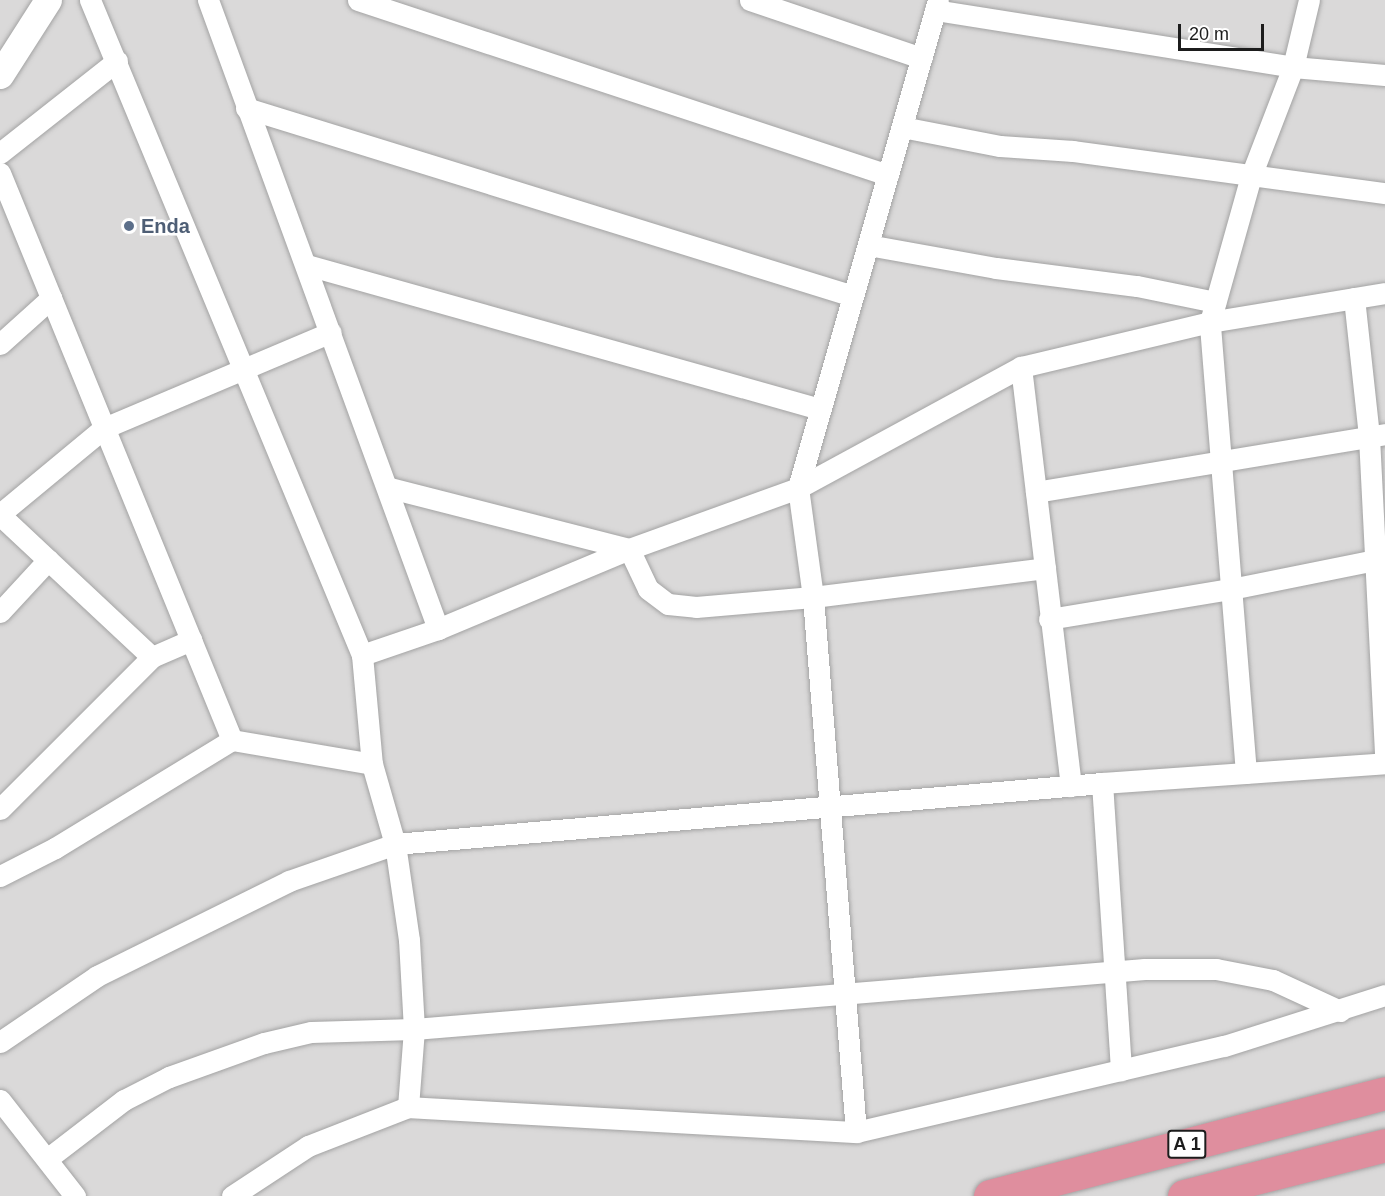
<!DOCTYPE html>
<html>
<head>
<meta charset="utf-8">
<style>
  body { margin:0 }
  #map { position:relative; width:1385px; height:1196px; overflow:hidden; background:#ece9e2; font-family:Helvetica,sans-serif }
  div>[style] { position:absolute }
  [style*='--x'] { left:calc(var(--x)*1px); top:calc(var(--y)*1px); width:calc(var(--w)*1px); rotate:calc(var(--a)*1deg) }
  .residential>* { inset:0; background:#dad9d9; transform-origin:0 0 }
  .roads { filter:drop-shadow(0 0 2px #a3a3a3) drop-shadow(0 0 2px #a3a3a3) }
  .minor>* { height:21px; margin:-10.5px; padding:0 10.5px; transform-origin:10.5px; border-radius:10.5px; background:#fff }
  .tertiary>* { height:27px; margin:-13.5px; padding:0 13.5px; transform-origin:13.5px; border-radius:13.5px; background:#fff }
  .motorway>* { height:33px; margin:-16.5px; padding:0 16.5px; transform-origin:16.5px; border-radius:16.5px; background:#df8e9e }
  .dots>* { width:16px; height:16px; translate:-50% -50%; box-sizing:border-box; border:3px solid #fff; border-radius:50% }
  span { translate:-50% -50%; white-space:nowrap; text-align:center; line-height:1.15; -webkit-text-stroke:5px #fff; paint-order:stroke }
  .shield-label span { padding:2px 4px; background:#fff; border:2px solid; border-radius:4px; -webkit-text-stroke-width:0 }
  .shield-label { font-size:18px; color:#1c1c1c; font-weight:700 }
  .service-label { font-size:20px; color:#4e5e75; font-weight:700 }
  .left { translate:0 -50%; text-align:left }
  .scale { position:absolute; left:1178px; top:24px; width:86px; height:27px; box-sizing:border-box; border:3px solid #1c1c1c; border-top:0; padding-left:8px; font-size:18px; line-height:21px; white-space:nowrap; color:#1c1c1c; -webkit-text-stroke:4px #fff; paint-order:stroke }
</style>
</head>
<body>
<div id="map">
  <div class="residential">
    <div style="left:0;top:0;width:1385px;height:1196px"></div>
  </div>
  <div class="roads">
    <div class="minor">
      <div style="--x:90;--y:0;--w:709;--a:67.45"></div>
      <div style="--x:362;--y:655;--w:109;--a:84.8"></div>
      <div style="--x:372;--y:764;--w:83;--a:74"></div>
      <div style="--x:395;--y:844;--w:97;--a:81.7"></div>
      <div style="--x:409;--y:940;--w:89;--a:86.8"></div>
      <div style="--x:414;--y:1029;--w:78;--a:94.4"></div>
      <div style="--x:208;--y:0;--w:670;--a:69.91"></div>
      <div style="--x:358;--y:0;--w:558;--a:18.27"></div>
      <div style="--x:750;--y:0;--w:181;--a:18.7"></div>
      <div style="--x:935;--y:10;--w:363;--a:9"></div>
      <div style="--x:1293;--y:67;--w:92;--a:5"></div>
      <div style="--x:246;--y:108;--w:635;--a:17.21"></div>
      <div style="--x:902;--y:127;--w:100;--a:11"></div>
      <div style="--x:1000;--y:146;--w:73;--a:3.9"></div>
      <div style="--x:1073;--y:151;--w:315;--a:7.7"></div>
      <div style="--x:0;--y:153;--w:149;--a:-38.2"></div>
      <div style="--x:0;--y:173;--w:613;--a:67.75"></div>
      <div style="--x:868;--y:245;--w:130;--a:10.2"></div>
      <div style="--x:996;--y:268;--w:142;--a:7.3"></div>
      <div style="--x:1137;--y:286;--w:80;--a:11.6"></div>
      <div style="--x:307;--y:265;--w:533;--a:15.68"></div>
      <div style="--x:1354;--y:298;--w:140;--a:83.8"></div>
      <div style="--x:1369;--y:437;--w:321;--a:87.1"></div>
      <div style="--x:0;--y:344;--w:69;--a:-42"></div>
      <div style="--x:1021;--y:367;--w:422;--a:83.2"></div>
      <div style="--x:390;--y:488;--w:247;--a:14.3"></div>
      <div style="--x:629;--y:549;--w:44;--a:64.6"></div>
      <div style="--x:648;--y:589;--w:25;--a:37"></div>
      <div style="--x:668;--y:604;--w:28;--a:6"></div>
      <div style="--x:696;--y:607;--w:117;--a:-4.9"></div>
      <div style="--x:813;--y:597;--w:234;--a:-7.1"></div>
      <div style="--x:1036;--y:492;--w:354;--a:-9.4"></div>
      <div style="--x:0;--y:514;--w:135;--a:-39.6"></div>
      <div style="--x:104;--y:428;--w:246;--a:-22.9"></div>
      <div style="--x:0;--y:515;--w:208;--a:43.1"></div>
      <div style="--x:0;--y:612;--w:71;--a:-47.3"></div>
      <div style="--x:1049;--y:619;--w:184;--a:-9.4"></div>
      <div style="--x:1231;--y:589;--w:157;--a:-11.4"></div>
      <div style="--x:362;--y:655;--w:80;--a:-18.9"></div>
      <div style="--x:438;--y:629;--w:207;--a:-22.7"></div>
      <div style="--x:629;--y:549;--w:180;--a:-19.8"></div>
      <div style="--x:798;--y:488;--w:254;--a:-28.5"></div>
      <div style="--x:1021;--y:367;--w:194;--a:-13.4"></div>
      <div style="--x:1210;--y:322;--w:177;--a:-9.4"></div>
      <div style="--x:1246;--y:773;--w:452;--a:-94.6"></div>
      <div style="--x:1210;--y:322;--w:152;--a:-74.3"></div>
      <div style="--x:1251;--y:176;--w:117;--a:-68.9"></div>
      <div style="--x:1293;--y:67;--w:69;--a:-76.6"></div>
      <div style="--x:1102;--y:783;--w:288;--a:86.2"></div>
      <div style="--x:0;--y:809;--w:215;--a:-45"></div>
      <div style="--x:152;--y:657;--w:43;--a:-23.6"></div>
      <div style="--x:0;--y:876;--w:62;--a:-27"></div>
      <div style="--x:55;--y:848;--w:207;--a:-31.4"></div>
      <div style="--x:232;--y:740;--w:142;--a:9.7"></div>
      <div style="--x:0;--y:1042;--w:117;--a:-34.2"></div>
      <div style="--x:97;--y:976;--w:214;--a:-26.3"></div>
      <div style="--x:289;--y:881;--w:112;--a:-19.2"></div>
      <div style="--x:395;--y:844;--w:710;--a:-4.93"></div>
      <div style="--x:1102;--y:783;--w:284;--a:-4"></div>
      <div style="--x:0;--y:1100;--w:122;--a:52"></div>
      <div style="--x:856;--y:1132;--w:537;--a:-94.6"></div>
      <div style="--x:813;--y:597;--w:110;--a:-97.8"></div>
      <div style="--x:798;--y:488;--w:508;--a:-73.99"></div>
      <div style="--x:47;--y:1159;--w:97;--a:-37.5"></div>
      <div style="--x:124;--y:1100;--w:51;--a:-27.1"></div>
      <div style="--x:169;--y:1077;--w:101;--a:-19.7"></div>
      <div style="--x:264;--y:1043;--w:48;--a:-13.2"></div>
      <div style="--x:311;--y:1032;--w:103;--a:-1.7"></div>
      <div style="--x:414;--y:1029;--w:733;--a:-4.69"></div>
      <div style="--x:1145;--y:969;--w:71;--a:0"></div>
      <div style="--x:1216;--y:969;--w:58;--a:10.9"></div>
      <div style="--x:1273;--y:980;--w:74;--a:24.8"></div>
      <div style="--x:232;--y:1196;--w:91;--a:-33.3"></div>
      <div style="--x:308;--y:1146;--w:107;--a:-21.3"></div>
      <div style="--x:408;--y:1107;--w:449;--a:3.2"></div>
      <div style="--x:856;--y:1132;--w:378;--a:-13.2"></div>
      <div style="--x:1224;--y:1046;--w:169;--a:-17.6"></div>
    </div>
    <div class="tertiary">
      <div style="--x:0;--y:75;--w:89;--a:-57.4"></div>
    </div>
    <div class="motorway">
      <div style="--x:990;--y:1196;--w:408;--a:-14.6"></div>
      <div style="--x:1184;--y:1196;--w:207;--a:-14.2"></div>
    </div>
  </div>
  <div class="dots">
    <div style="left:129px;top:226px;background:#5c6f8a"></div>
  </div>
  <div class="shield-label">
    <span style="left:1187px;top:1144px">A 1</span>
  </div>
  <div class="service-label">
    <span class="left" style="left:141px;top:226px">Enda</span>
  </div>
  <div class="scale">20 m</div>
</div>
</body>
</html>
